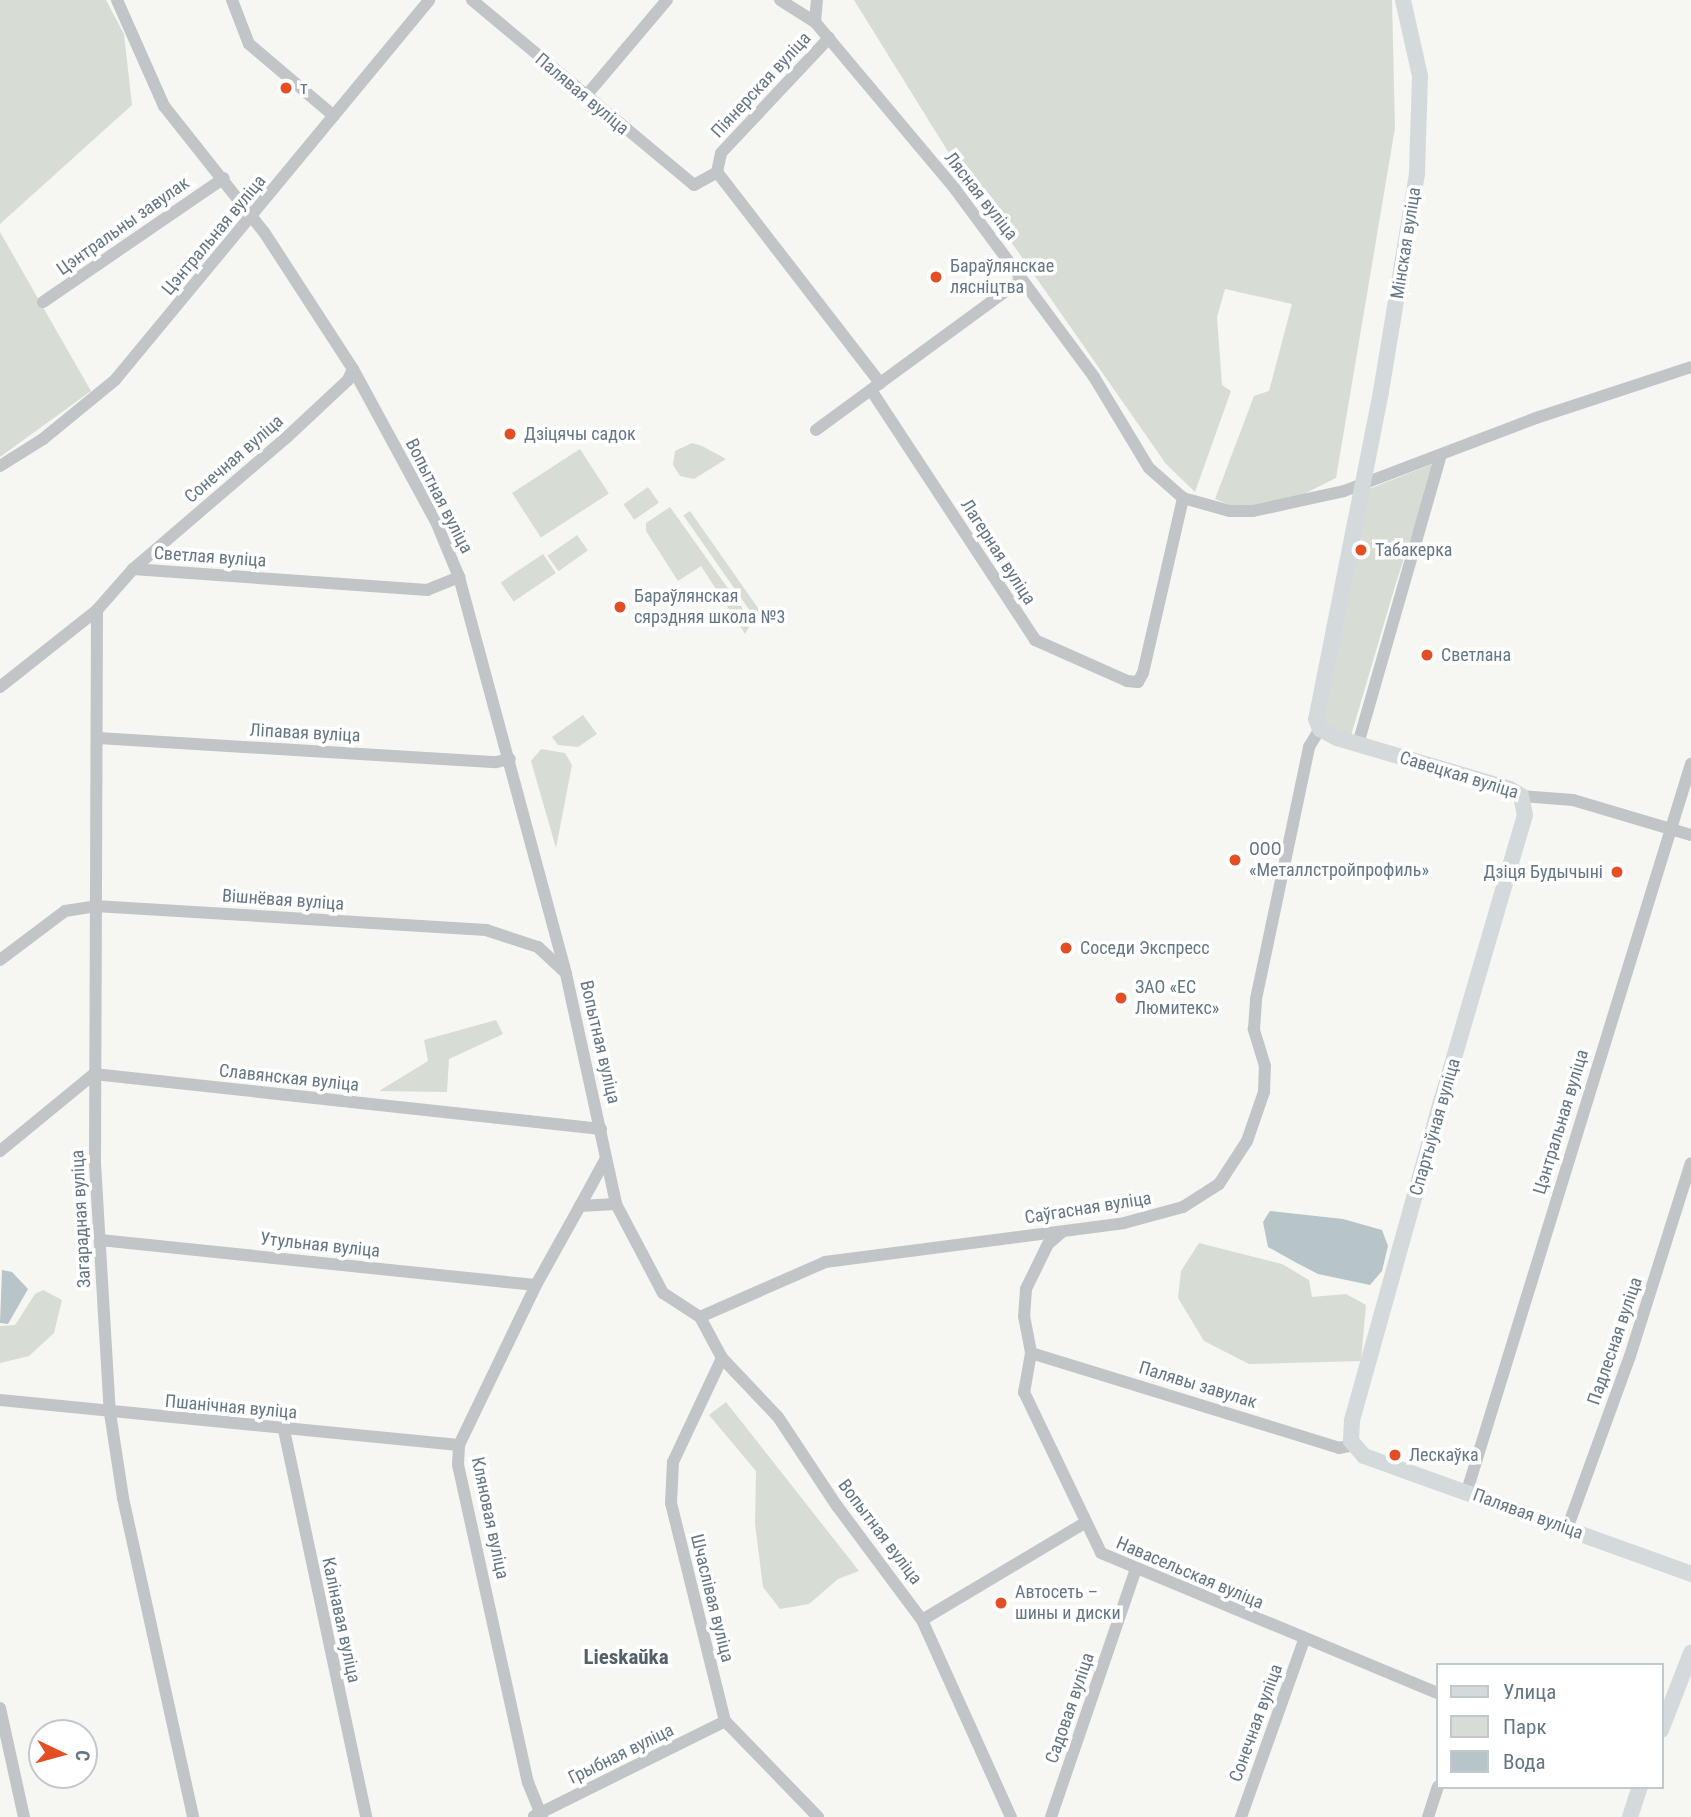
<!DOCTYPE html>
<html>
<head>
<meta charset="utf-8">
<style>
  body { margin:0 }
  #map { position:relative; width:1691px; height:1817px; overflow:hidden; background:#f6f6f3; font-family:"Roboto Condensed",sans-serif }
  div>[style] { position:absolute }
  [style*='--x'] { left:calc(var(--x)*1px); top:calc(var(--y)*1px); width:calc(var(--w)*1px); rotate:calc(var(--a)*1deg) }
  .green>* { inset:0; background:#d7ddd4; transform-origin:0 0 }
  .water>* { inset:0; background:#b7c4c8 }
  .minor>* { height:12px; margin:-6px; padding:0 6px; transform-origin:6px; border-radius:6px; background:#c1c5c8 }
  .major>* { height:16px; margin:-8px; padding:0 8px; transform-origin:8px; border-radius:8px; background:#d4d9dc }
  .dots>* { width:19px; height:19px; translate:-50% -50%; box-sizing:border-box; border:4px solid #fff; border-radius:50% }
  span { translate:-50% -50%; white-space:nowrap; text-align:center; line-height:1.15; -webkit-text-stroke:7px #fff; paint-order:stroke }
  .street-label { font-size:18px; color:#657784 }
  .poi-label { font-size:18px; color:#657784 }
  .left { translate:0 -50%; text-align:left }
  .right { translate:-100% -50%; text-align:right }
  .quarter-label { font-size:21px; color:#536069; font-weight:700 }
  .legend { position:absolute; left:1436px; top:1663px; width:228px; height:126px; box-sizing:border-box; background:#fff; border:2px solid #c1c9ce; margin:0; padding:9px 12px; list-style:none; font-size:21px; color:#657784 }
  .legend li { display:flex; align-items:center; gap:14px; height:35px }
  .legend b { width:35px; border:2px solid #c1c9ce }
  .north { position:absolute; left:28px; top:1719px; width:70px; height:70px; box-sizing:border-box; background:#fff; border:2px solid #c1c9ce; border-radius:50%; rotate:95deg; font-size:19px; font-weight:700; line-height:28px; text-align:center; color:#657784 }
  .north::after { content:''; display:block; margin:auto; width:24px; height:32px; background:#e44e25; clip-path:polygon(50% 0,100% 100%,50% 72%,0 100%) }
</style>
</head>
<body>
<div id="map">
  <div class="green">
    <div style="clip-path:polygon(0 0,106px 0,124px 34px,132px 105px,0 224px)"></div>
    <div style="clip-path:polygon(854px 0,1392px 0,1395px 128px,1336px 478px,1294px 499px,1241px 509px,1215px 499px,1254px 396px,1269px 391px,1292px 304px,1225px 289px,1217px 317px,1222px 385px,1231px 391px,1195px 492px,1166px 464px,947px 150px)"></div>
    <div style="clip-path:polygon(0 232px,91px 391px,0 457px)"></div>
    <div style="clip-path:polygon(692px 443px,702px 446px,726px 459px,694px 479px,680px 476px,673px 465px,675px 451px)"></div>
    <div style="left:580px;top:449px;width:53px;height:81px;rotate:57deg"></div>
    <div style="clip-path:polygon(1435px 463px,1396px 583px,1350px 739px,1324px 722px,1321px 715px,1369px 489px)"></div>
    <div style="left:648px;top:487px;width:19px;height:30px;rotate:55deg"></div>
    <div style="clip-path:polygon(670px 507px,752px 622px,745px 634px,701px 566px,678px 581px,646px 531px,646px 523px)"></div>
    <div style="left:690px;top:511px;width:124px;height:8px;rotate:55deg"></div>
    <div style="left:577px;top:535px;width:19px;height:36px;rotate:55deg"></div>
    <div style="left:543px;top:554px;width:23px;height:51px;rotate:56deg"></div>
    <div style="clip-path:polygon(583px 715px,597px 734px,578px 747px,558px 745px,552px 737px)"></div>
    <div style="clip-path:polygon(541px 749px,565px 753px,572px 765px,556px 848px,531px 761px)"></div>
    <div style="clip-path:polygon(496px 1020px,503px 1034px,449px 1059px,447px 1092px,379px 1091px,428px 1061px,424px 1040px)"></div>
    <div style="clip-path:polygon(1199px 1243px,1282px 1264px,1309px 1280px,1312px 1297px,1346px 1294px,1366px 1305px,1361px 1361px,1249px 1364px,1204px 1341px,1178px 1298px,1181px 1271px)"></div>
    <div style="clip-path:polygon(43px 1290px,62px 1300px,54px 1333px,29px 1356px,0 1363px,0 1326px,15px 1325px,35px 1294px)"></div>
    <div style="clip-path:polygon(726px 1402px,859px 1571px,838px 1579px,809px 1604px,780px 1609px,763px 1587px,755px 1524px,756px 1471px,709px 1415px)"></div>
  </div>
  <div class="water">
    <div style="clip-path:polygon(1270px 1211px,1343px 1219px,1382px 1230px,1388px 1246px,1382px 1271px,1370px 1285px,1318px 1274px,1295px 1262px,1268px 1247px,1263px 1222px)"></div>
    <div style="clip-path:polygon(2px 1270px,12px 1272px,28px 1289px,8px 1324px,0 1323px)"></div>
  </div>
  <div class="minor">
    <div style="--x:117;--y:0;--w:116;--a:66.1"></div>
    <div style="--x:164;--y:106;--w:161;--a:51.6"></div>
    <div style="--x:264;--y:232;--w:163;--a:57"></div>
    <div style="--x:353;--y:369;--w:176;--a:61.5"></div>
    <div style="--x:437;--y:524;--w:57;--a:67.5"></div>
    <div style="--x:459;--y:577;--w:411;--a:74.9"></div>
    <div style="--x:566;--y:974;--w:235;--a:77.7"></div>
    <div style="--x:616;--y:1204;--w:101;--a:62.2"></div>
    <div style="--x:663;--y:1293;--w:44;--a:33"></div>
    <div style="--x:700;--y:1317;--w:47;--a:61.8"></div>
    <div style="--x:722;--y:1358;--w:81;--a:46.5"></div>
    <div style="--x:778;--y:1417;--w:107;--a:56.5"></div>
    <div style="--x:837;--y:1506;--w:142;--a:53.3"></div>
    <div style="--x:922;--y:1620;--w:216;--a:65.7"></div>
    <div style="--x:232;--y:0;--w:47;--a:68.9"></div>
    <div style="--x:249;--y:44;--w:111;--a:40.3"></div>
    <div style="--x:472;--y:0;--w:289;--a:39.8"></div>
    <div style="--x:694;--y:185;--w:26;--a:-29"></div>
    <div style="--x:717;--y:172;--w:19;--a:-78"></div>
    <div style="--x:721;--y:153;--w:158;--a:-46.8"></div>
    <div style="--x:780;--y:0;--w:41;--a:32.2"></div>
    <div style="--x:815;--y:22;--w:218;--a:50"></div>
    <div style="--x:955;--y:189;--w:234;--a:53.5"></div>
    <div style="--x:1094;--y:377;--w:106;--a:58.9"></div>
    <div style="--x:1149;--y:468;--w:45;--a:41.4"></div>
    <div style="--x:1183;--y:498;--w:49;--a:15.5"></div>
    <div style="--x:1230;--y:511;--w:23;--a:0"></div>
    <div style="--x:1253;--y:511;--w:93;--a:-12.4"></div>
    <div style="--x:1344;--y:491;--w:205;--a:-20.8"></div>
    <div style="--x:1536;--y:418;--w:163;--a:-18.2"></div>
    <div style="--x:815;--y:22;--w:22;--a:-85"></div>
    <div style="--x:585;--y:97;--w:127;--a:-49.8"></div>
    <div style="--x:717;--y:172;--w:267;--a:52.3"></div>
    <div style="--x:43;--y:302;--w:219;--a:-34.4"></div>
    <div style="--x:871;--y:390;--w:299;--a:56.7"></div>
    <div style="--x:1035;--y:640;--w:101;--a:24"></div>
    <div style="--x:1127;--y:681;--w:11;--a:5"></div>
    <div style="--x:1138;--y:682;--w:10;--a:-61"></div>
    <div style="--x:1143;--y:673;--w:180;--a:-77.1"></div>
    <div style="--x:816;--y:430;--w:255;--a:-36.2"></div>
    <div style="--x:0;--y:466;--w:51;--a:-32.1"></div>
    <div style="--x:43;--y:439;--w:93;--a:-39.3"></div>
    <div style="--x:115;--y:380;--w:493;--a:-50.4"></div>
    <div style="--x:133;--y:569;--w:295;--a:4.1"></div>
    <div style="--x:427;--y:590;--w:35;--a:-22"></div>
    <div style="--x:97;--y:610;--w:553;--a:90.21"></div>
    <div style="--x:95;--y:1163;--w:250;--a:86.6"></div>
    <div style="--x:110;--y:1413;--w:86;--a:81.3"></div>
    <div style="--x:123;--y:1498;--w:327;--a:77.6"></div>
    <div style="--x:0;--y:687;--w:124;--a:-38.4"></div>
    <div style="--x:97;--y:610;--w:55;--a:-48.7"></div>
    <div style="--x:133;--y:569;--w:203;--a:-40.6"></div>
    <div style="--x:287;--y:437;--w:83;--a:-43.1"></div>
    <div style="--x:348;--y:380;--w:12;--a:-66"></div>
    <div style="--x:98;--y:738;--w:399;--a:3.5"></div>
    <div style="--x:496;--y:762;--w:14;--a:-12"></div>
    <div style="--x:1358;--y:744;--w:301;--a:-74"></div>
    <div style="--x:1521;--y:796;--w:52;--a:4.4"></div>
    <div style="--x:1573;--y:800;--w:123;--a:16.5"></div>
    <div style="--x:0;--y:960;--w:81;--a:-37"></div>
    <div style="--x:65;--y:911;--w:30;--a:-9"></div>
    <div style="--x:95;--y:906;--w:392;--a:3.5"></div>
    <div style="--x:486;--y:930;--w:55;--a:18.1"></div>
    <div style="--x:538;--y:947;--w:35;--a:43"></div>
    <div style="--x:0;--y:1151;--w:122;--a:-39.3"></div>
    <div style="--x:94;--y:1074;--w:510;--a:6.19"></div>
    <div style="--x:580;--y:1206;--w:52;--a:-61.5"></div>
    <div style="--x:1062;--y:1232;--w:18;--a:139"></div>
    <div style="--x:1048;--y:1244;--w:50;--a:116.1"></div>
    <div style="--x:1026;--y:1289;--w:27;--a:94"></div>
    <div style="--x:1024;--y:1316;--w:38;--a:79"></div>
    <div style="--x:1031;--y:1353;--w:40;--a:100"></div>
    <div style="--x:1024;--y:1392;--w:178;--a:64.4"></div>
    <div style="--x:1101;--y:1553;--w:364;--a:22.6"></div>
    <div style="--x:100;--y:1240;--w:438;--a:5.9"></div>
    <div style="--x:700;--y:1317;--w:137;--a:-23.7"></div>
    <div style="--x:825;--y:1262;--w:302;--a:-7.4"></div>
    <div style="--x:1124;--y:1223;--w:61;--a:-15.2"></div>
    <div style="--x:1183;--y:1207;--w:43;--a:-32.6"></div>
    <div style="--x:1219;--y:1184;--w:51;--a:-56.9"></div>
    <div style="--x:1247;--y:1141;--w:52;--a:-70.9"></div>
    <div style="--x:1264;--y:1092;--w:26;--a:-88"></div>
    <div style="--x:1265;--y:1066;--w:39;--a:-107"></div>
    <div style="--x:1254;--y:1029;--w:30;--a:-86"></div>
    <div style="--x:1256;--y:999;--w:258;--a:-78.1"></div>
    <div style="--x:1309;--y:747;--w:21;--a:-59"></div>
    <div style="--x:1031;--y:1353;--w:322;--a:17.1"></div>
    <div style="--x:1339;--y:1448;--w:15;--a:-11"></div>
    <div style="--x:722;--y:1358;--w:115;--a:115.2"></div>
    <div style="--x:673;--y:1462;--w:41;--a:92.8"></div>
    <div style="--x:671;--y:1503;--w:225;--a:76.1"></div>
    <div style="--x:725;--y:1721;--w:134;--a:45.9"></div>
    <div style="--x:0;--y:1400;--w:461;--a:5.6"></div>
    <div style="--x:284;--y:1430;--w:396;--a:78"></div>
    <div style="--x:1467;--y:1491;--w:761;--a:-72.88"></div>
    <div style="--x:1567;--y:1529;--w:184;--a:-70"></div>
    <div style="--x:1630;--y:1356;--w:202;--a:-72.5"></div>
    <div style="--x:922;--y:1620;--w:190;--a:-30.8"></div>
    <div style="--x:0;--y:1708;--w:112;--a:77.6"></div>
    <div style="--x:534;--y:1816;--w:213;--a:-26.4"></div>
    <div style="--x:542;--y:1817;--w:37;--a:-112"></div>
    <div style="--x:528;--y:1783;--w:326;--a:-102.4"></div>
    <div style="--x:458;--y:1465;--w:20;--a:-87"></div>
    <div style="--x:459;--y:1445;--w:178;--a:-64.3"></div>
    <div style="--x:536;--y:1285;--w:90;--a:-60.9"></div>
    <div style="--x:580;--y:1206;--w:36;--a:-3"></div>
    <div style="--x:1051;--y:1817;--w:260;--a:-71.1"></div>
    <div style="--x:1241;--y:1817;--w:188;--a:-70.4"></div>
    <div style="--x:1428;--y:1817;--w:32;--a:-72"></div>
  </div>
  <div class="major">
    <div style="--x:1403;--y:0;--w:78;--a:77.4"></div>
    <div style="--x:1420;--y:76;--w:98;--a:91.8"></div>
    <div style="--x:1417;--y:174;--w:221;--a:99.4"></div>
    <div style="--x:1381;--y:392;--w:333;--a:101.2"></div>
    <div style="--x:1316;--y:719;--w:11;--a:68"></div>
    <div style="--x:1320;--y:729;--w:19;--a:28"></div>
    <div style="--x:1337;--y:738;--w:180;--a:16.4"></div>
    <div style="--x:1510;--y:789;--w:13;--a:32"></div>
    <div style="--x:1521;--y:796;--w:19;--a:78"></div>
    <div style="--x:1525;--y:815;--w:295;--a:106.3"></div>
    <div style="--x:1442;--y:1098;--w:335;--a:105.6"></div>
    <div style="--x:1352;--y:1421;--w:20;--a:93"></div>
    <div style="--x:1351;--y:1441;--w:20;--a:49"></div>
    <div style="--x:1364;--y:1456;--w:348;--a:19.8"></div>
    <div style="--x:1661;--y:1730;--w:83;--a:-68.7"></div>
    <div style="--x:1630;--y:1817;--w:32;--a:-72"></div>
  </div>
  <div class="dots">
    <div style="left:286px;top:88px;background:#e44e25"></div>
    <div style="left:936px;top:277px;background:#e44e25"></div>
    <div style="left:510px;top:434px;background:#e44e25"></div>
    <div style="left:1361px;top:550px;background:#e44e25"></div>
    <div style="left:620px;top:607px;background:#e44e25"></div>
    <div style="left:1427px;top:655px;background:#e44e25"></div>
    <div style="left:1235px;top:860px;background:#e44e25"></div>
    <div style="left:1617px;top:872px;background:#e44e25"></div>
    <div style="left:1066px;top:948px;background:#e44e25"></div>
    <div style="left:1121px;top:998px;background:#e44e25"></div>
    <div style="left:1395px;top:1455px;background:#e44e25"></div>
    <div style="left:1001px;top:1603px;background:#e44e25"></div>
  </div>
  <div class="street-label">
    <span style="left:761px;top:85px;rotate:-47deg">Піянерская вуліца</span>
    <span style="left:582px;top:94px;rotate:40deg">Палявая вуліца</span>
    <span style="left:981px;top:196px;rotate:52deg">Лясная вуліца</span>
    <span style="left:123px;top:226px;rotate:-35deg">Цэнтральны завулак</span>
    <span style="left:214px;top:235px;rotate:-50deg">Цэнтральная вуліца</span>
    <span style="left:1406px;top:243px;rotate:-81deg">Мінская вуліца</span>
    <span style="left:234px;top:459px;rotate:-41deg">Сонечная вуліца</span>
    <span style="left:439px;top:496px;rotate:63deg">Вопытная вуліца</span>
    <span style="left:998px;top:552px;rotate:57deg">Лагерная вуліца</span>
    <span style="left:210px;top:557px;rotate:4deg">Светлая вуліца</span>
    <span style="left:305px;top:733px;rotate:3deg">Ліпавая вуліца</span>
    <span style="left:1459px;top:775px;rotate:17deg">Савецкая вуліца</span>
    <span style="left:283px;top:900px;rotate:4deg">Вішнёвая вуліца</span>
    <span style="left:600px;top:1042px;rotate:77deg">Вопытная вуліца</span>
    <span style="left:289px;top:1078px;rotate:6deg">Славянская вуліца</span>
    <span style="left:1561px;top:1122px;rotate:-73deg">Цэнтральная вуліца</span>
    <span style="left:1435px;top:1127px;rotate:-74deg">Спартыўная вуліца</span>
    <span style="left:1088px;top:1208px;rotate:-9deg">Саўгасная вуліца</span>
    <span style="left:81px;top:1219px;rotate:-93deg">Загарадная вуліца</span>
    <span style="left:320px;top:1245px;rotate:6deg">Утульная вуліца</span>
    <span style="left:1615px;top:1341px;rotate:-71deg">Падлесная вуліца</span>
    <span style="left:1198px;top:1385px;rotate:17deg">Палявы завулак</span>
    <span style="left:231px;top:1407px;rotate:5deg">Пшанічная вуліца</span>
    <span style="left:1528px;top:1514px;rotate:20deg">Палявая вуліца</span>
    <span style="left:490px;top:1518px;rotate:78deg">Кляновая вуліца</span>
    <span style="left:880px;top:1532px;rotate:53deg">Вопытная вуліца</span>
    <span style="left:1190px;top:1573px;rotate:23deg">Навасельская вуліца</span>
    <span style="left:712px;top:1598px;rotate:76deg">Шчаслівая вуліца</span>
    <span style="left:341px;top:1620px;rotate:78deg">Калінавая вуліца</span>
    <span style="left:1070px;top:1708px;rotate:-71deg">Садовая вуліца</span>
    <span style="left:1256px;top:1723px;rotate:-70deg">Сонечная вуліца</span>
    <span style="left:621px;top:1754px;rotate:-26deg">Грыбная вуліца</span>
  </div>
  <div class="poi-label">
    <span class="left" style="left:300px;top:88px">т</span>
    <span class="left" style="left:950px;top:277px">Бараўлянскае<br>лясніцтва</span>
    <span class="left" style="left:524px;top:434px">Дзіцячы садок</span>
    <span class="left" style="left:1375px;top:550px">Табакерка</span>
    <span class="left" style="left:634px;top:607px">Бараўлянская<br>сярэдняя школа №3</span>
    <span class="left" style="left:1441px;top:655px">Светлана</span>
    <span class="left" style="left:1249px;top:860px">ООО<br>«Металлстройпрофиль»</span>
    <span class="right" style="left:1603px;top:872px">Дзіця Будычыні</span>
    <span class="left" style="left:1080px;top:948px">Соседи Экспресс</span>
    <span class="left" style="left:1135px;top:998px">ЗАО «ЕС<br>Люмитекс»</span>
    <span class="left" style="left:1409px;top:1455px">Лескаўка</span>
    <span class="left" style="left:1015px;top:1603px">Автосеть –<br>шины и диски</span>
  </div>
  <div class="quarter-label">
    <span style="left:626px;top:1657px">Lieskaŭka</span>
  </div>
  <ul class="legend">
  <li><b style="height:9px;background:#d4d9dc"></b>Улица</li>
  <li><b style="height:19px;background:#d7ddd4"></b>Парк</li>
  <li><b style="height:19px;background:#b7c4c8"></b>Вода</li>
  </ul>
  <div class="north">С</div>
</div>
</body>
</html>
